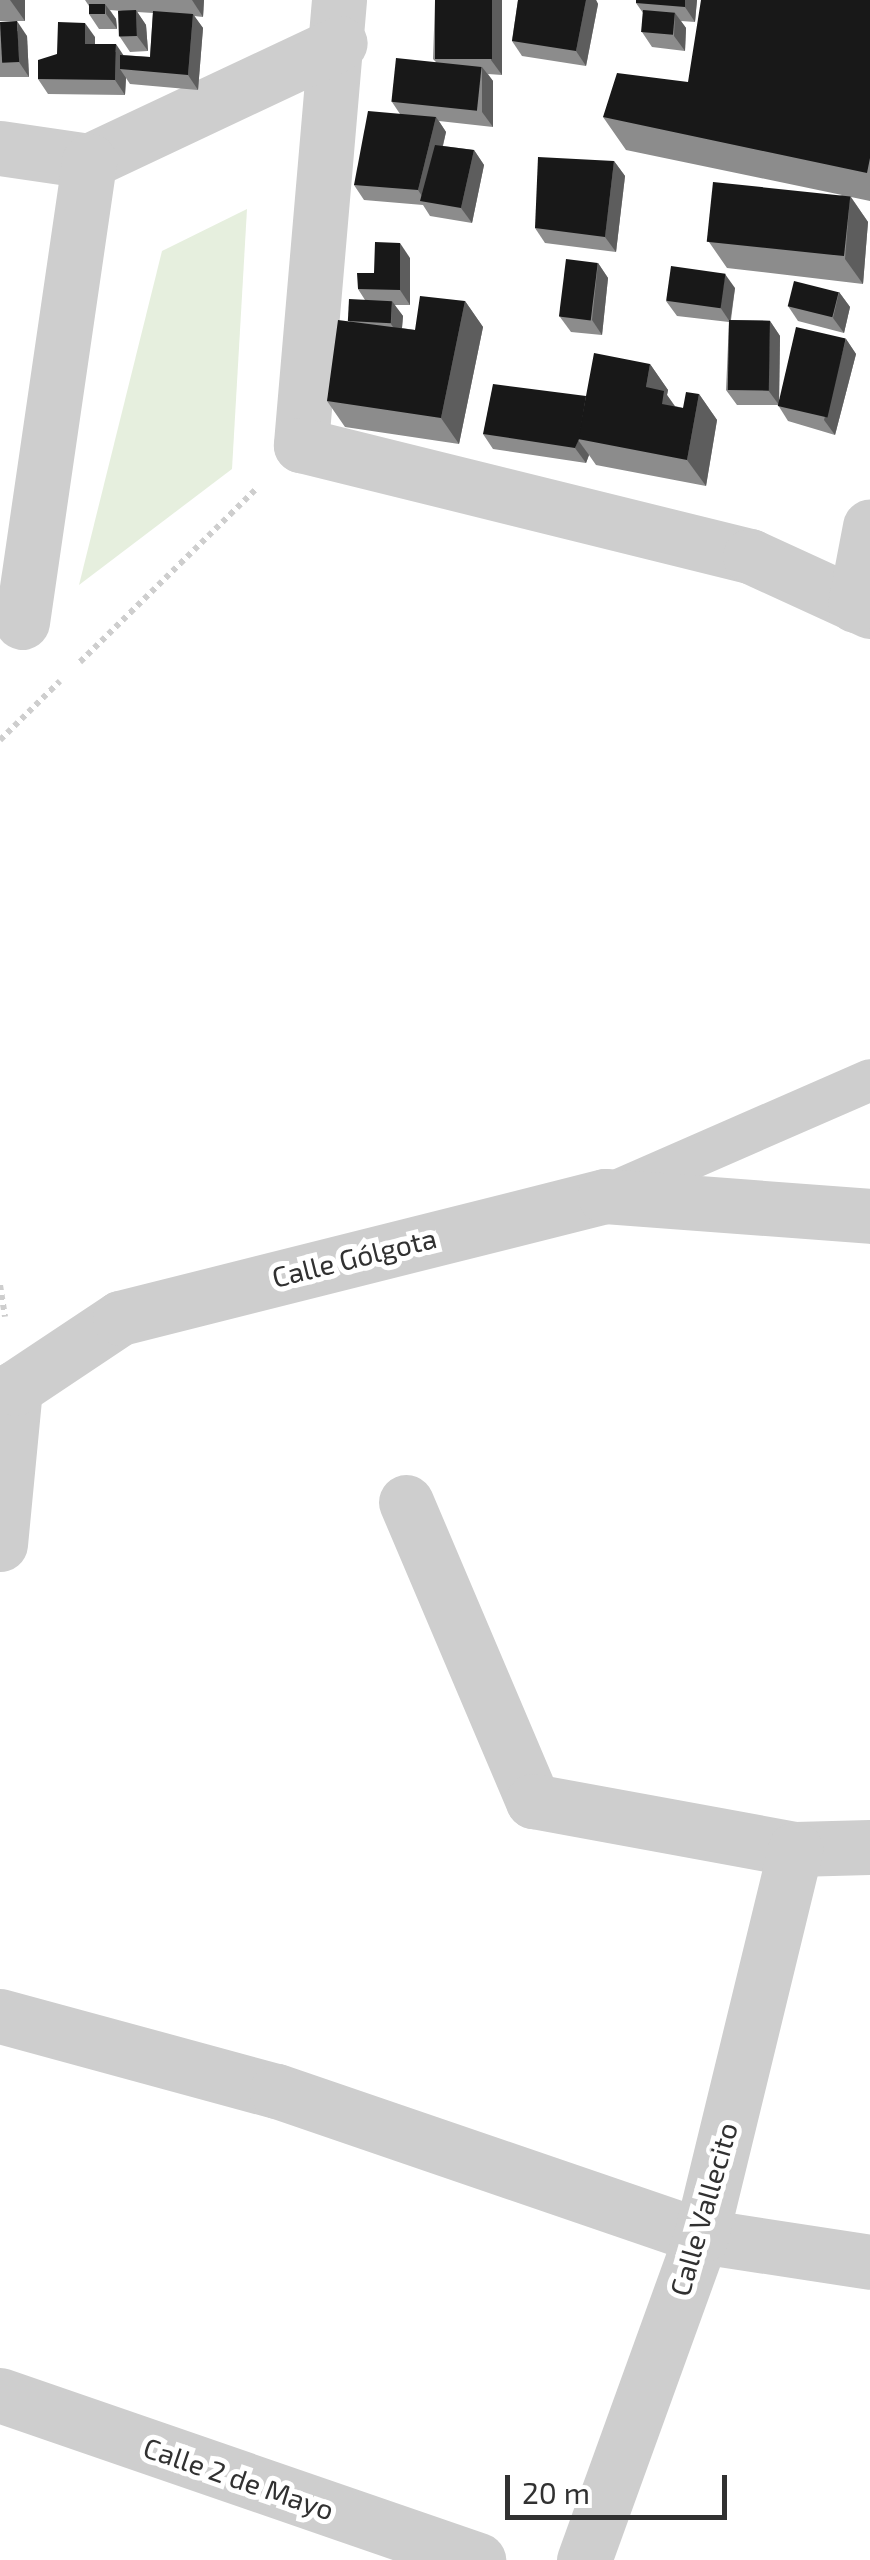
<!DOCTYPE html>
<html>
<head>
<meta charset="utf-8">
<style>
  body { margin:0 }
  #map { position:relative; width:870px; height:2560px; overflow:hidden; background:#fff; font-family:"Exo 2",sans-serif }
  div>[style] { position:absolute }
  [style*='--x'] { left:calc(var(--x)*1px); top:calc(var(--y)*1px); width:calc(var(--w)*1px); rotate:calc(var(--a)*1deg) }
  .green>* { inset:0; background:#e6efde }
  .path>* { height:6px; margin-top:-3px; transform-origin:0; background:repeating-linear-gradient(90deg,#cecece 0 5px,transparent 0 10px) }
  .lane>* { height:42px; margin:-21px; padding:0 21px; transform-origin:21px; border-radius:21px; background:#cecece }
  .street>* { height:55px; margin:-27.5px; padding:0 27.5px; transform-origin:27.5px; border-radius:27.5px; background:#cecece }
  .wall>* { inset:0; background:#8c8c8c; transform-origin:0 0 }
  .shaded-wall>* { inset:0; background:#5d5d5d }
  .building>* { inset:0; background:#181818; transform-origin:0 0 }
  span { translate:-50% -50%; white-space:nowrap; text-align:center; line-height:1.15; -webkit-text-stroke:10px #fff; paint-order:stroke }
  .street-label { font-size:28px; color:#313131 }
  .scale { position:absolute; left:505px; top:2475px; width:222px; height:45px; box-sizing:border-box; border:5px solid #313131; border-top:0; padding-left:12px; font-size:30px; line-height:35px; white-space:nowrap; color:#313131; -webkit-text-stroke:8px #fff; paint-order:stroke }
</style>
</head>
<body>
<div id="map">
  <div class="green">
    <div style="clip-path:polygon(247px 209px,232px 469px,79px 585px,162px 251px)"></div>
  </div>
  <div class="path">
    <div style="--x:80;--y:662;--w:247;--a:-44.5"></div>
    <div style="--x:0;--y:740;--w:84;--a:-44.5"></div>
    <div style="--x:0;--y:1285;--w:32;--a:81"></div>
  </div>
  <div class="lane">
    <div style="--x:605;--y:1196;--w:289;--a:-23.6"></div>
  </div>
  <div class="street">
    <div style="--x:339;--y:0;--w:447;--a:94.9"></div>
    <div style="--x:301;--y:445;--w:463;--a:13.9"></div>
    <div style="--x:750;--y:556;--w:132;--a:24.6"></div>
    <div style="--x:0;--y:148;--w:90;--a:8.3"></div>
    <div style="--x:89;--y:161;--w:277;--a:-25.2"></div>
    <div style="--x:855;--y:605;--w:80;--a:-79.2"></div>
    <div style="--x:22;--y:622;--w:466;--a:-81.7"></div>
    <div style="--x:406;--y:1502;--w:325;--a:67"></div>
    <div style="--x:533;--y:1801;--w:266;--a:10.4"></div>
    <div style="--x:795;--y:1849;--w:75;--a:-1.5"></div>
    <div style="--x:0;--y:1544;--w:157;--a:-84.5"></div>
    <div style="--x:15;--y:1388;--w:126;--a:-33.7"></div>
    <div style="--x:120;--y:1318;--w:500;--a:-14.12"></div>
    <div style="--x:605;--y:1196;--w:266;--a:4.3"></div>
    <div style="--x:0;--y:2016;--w:287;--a:15.2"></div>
    <div style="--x:277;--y:2091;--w:448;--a:18.9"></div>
    <div style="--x:701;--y:2236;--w:171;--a:8.7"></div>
    <div style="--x:0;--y:2395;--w:506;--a:19.04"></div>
    <div style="--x:584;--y:2560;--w:344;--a:-70.1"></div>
    <div style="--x:701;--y:2236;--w:398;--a:-76.3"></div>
  </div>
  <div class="wall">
    <div style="left:0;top:0;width:25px;height:21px"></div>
    <div style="clip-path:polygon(85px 0,204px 0,203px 17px,194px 16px,203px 28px,198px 90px,130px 84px,126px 78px,125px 95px,48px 94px,38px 79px,57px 54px,95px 37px,95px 44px,123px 55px,150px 57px,153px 13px,137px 12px,146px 25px,148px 51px,130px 52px,120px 37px,123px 11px,110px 10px,116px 19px,117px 29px,99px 29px,89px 14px,89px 6px)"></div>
    <div style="clip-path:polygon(435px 0,502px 0,502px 75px,488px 74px,493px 81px,493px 127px,439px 121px,446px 132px,443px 146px,474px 150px,484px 165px,472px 223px,430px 216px,423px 205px,364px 200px,354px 185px,400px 114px,392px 102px,436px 62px,433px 59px)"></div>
    <div style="clip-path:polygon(518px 0,596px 0,598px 4px,586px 66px,522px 56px,512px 41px)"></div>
    <div style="clip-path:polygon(697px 0,695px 22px,681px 21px,686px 28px,685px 51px,652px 47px,642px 32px,643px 13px,636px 3px)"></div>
    <div style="clip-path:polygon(870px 0,870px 201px,851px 197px,868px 222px,863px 284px,727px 268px,709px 242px,842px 195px,626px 150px,603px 117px,688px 82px)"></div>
    <div style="clip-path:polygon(0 22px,27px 36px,29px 77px,0 77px)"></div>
    <div style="clip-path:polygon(614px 161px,625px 176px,616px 252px,545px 243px,535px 228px)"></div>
    <div style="clip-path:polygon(410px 258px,410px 305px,394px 305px,403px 316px,402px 328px,415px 330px,465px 301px,483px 327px,459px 444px,345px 427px,327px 401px,349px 322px,365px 300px,358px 289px)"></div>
    <div style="clip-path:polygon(598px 263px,608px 278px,602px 335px,571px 332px,560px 317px)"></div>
    <div style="clip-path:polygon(735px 288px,731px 320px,770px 321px,780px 336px,779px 400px,846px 339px,856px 354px,835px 435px,788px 421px,778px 405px,737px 405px,726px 390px,729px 322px,677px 316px,666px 301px)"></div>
    <div style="clip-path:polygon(839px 292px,850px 307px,844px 333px,798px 321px,788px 306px)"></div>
    <div style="clip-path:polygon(650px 364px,668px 390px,667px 395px,675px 406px,683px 408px,699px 394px,717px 420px,706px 486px,596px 465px,589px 455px,586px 463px,493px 449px,483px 434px,586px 396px)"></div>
  </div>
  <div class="shaded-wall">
    <div style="clip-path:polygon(10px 0,25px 0,25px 21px)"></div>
    <div style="clip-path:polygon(192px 0,204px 0,203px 17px)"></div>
    <div style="clip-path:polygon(492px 0,502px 0,502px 75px,491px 60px)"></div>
    <div style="clip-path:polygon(586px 0,596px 0,598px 4px,586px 66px,576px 51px)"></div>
    <div style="clip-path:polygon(685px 0,697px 0,695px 22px,685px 7px)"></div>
    <div style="clip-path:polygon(105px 4px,116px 19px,117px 29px,106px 14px)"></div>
    <div style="clip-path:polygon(136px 10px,146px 25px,148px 51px,137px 36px)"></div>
    <div style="clip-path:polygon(675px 13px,686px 28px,685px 51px,674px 36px)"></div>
    <div style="clip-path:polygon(193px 14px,203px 28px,198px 90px,188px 75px)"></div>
    <div style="clip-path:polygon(17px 21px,27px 36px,29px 77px,19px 62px)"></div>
    <div style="clip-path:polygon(85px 23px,95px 37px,95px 59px,85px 44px)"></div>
    <div style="clip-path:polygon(116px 44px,126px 59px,120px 69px,126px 78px,125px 95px,115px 80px)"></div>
    <div style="clip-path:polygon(482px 67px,493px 81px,493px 127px,482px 112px)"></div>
    <div style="clip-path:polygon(436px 117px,446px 132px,429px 202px,426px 202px,418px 190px)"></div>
    <div style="clip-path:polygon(474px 150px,484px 165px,472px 223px,461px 208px)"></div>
    <div style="clip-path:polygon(614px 161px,625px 176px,616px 252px,605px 237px)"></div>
    <div style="clip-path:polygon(850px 196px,868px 222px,863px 284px,845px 259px)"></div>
    <div style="clip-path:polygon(400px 243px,410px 258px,410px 305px,400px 290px)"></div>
    <div style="clip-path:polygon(598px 263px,608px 278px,602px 335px,592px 320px)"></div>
    <div style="clip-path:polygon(725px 274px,735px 288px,730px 322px,720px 307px)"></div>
    <div style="clip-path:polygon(839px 292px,850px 307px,844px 333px,833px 318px)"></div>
    <div style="clip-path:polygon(392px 301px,403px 316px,401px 339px,391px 324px)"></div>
    <div style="clip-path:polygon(465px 301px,483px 327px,459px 444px,441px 418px)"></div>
    <div style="clip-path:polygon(770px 321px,780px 336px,779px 405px,768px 390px)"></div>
    <div style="clip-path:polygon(846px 339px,856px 354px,835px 435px,824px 420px)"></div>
    <div style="clip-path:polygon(650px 364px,668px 390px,667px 395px,682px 417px,680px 430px,646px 387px)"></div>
    <div style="clip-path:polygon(699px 394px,717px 420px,706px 486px,687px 460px)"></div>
    <div style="clip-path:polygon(578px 440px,589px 455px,586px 463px,575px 448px)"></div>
  </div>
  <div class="building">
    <div style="left:435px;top:0;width:57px;height:59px"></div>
    <div style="clip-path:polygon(518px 0,586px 0,576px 51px,512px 41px)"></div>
    <div style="clip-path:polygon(636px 0,685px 0,685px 7px,636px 3px)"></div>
    <div style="clip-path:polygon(701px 0,870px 0,870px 158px,867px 173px,603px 117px,617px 73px,688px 82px)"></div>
    <div style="left:89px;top:4px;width:16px;height:10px"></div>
    <div style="left:136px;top:10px;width:26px;height:18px;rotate:88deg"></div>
    <div style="left:643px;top:10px;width:32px;height:22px;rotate:5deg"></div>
    <div style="clip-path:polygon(153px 11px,193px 14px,188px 75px,120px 69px,120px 55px,150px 57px)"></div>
    <div style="left:17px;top:21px;width:41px;height:17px;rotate:87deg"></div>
    <div style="clip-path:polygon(58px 22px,85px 23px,85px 44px,116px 44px,115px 80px,38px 79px,38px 60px,57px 54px)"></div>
    <div style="left:396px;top:58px;width:86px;height:44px;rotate:6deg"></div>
    <div style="clip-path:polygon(368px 111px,436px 117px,418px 190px,354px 185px)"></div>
    <div style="clip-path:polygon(435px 145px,474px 150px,461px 208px,420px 201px)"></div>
    <div style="clip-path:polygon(538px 157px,614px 161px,605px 237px,535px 228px)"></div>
    <div style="left:713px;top:182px;width:138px;height:60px;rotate:6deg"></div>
    <div style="clip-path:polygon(375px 242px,400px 243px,400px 290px,358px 289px,357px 273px,374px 273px)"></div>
    <div style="left:566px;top:259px;width:32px;height:58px;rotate:7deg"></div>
    <div style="left:671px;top:266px;width:55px;height:35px;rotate:8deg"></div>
    <div style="left:794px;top:281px;width:46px;height:26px;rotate:14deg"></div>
    <div style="clip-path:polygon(420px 296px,465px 301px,441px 418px,327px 401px,338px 320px,415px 330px)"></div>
    <div style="left:349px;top:299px;width:43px;height:22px;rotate:3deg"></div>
    <div style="left:729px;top:320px;width:41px;height:70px;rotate:1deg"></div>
    <div style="left:796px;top:327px;width:51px;height:81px;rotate:13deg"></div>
    <div style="clip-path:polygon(594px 353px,650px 364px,646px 387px,664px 391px,662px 404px,683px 408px,686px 392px,699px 394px,687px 460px,578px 439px)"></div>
    <div style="clip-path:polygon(493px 384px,586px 396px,579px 439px,575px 448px,483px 434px)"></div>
  </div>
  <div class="street-label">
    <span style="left:354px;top:1257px;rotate:-14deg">Calle Gólgota</span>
    <span style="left:703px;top:2209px;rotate:-74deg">Calle Vallecito</span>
    <span style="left:239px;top:2478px;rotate:19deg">Calle 2 de Mayo</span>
  </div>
  <div class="scale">20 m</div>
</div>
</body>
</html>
